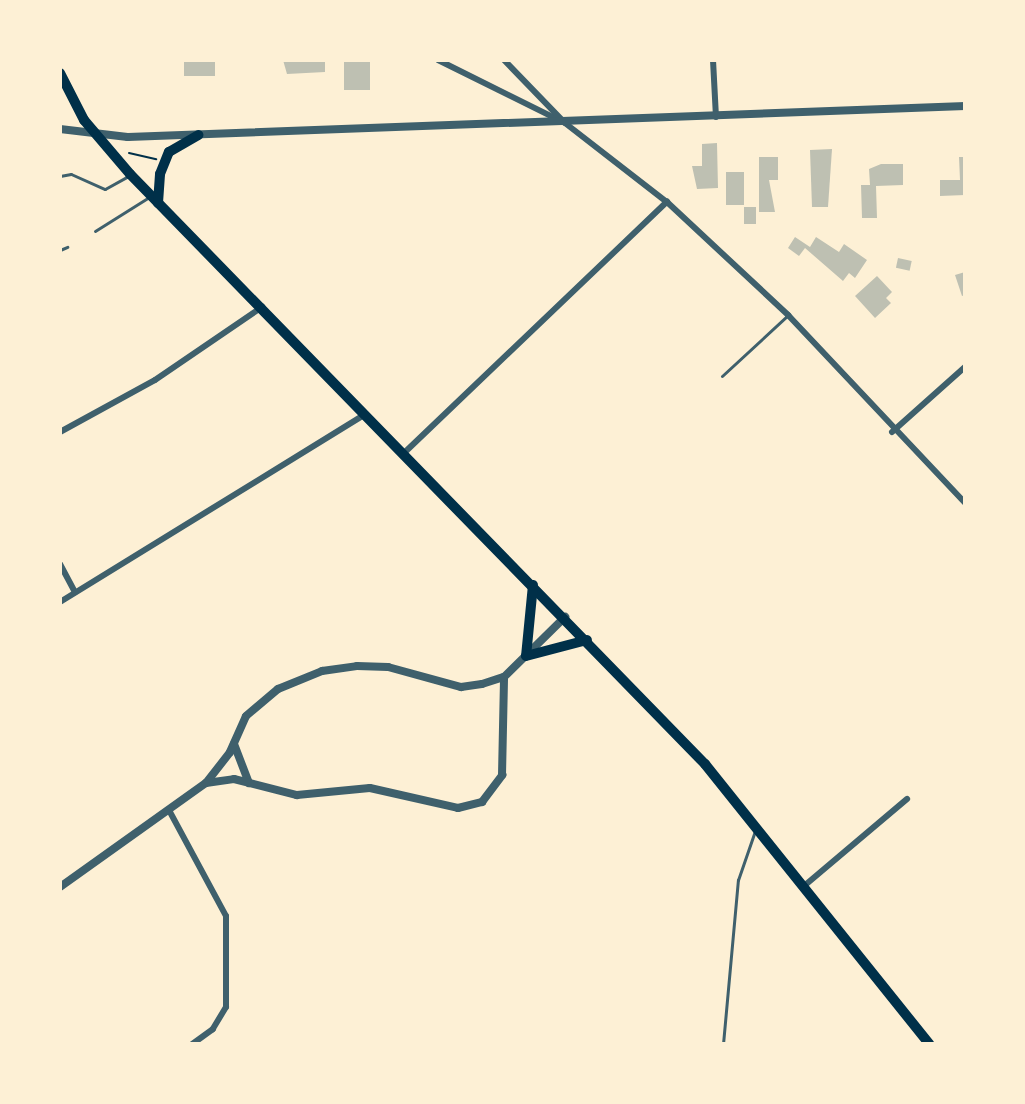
<!DOCTYPE html>
<html>
<head>
<meta charset="utf-8">
<style>
  body { margin:0 }
  #map { position:relative; width:1025px; height:1104px; overflow:hidden; background:#fdf0d5; font-family:"Fira Sans",sans-serif }
  div>[style] { position:absolute }
  [style*='--x'] { left:calc(var(--x)*1px); top:calc(var(--y)*1px); width:calc(var(--w)*1px); rotate:calc(var(--a)*1deg) }
  .building>* { inset:0; background:#bec0b2; transform-origin:0 0 }
  .path>* { height:2px; margin:-1px; padding:0 1px; transform-origin:1px; border-radius:1px; background:#003049 }
  .service>* { height:3px; margin:-1.5px; padding:0 1.5px; transform-origin:1.5px; border-radius:1.5px; background:#3f606c }
  .minor>* { height:6px; margin:-3px; padding:0 3px; transform-origin:3px; border-radius:3px; background:#3f606c }
  .tertiary>* { height:8px; margin:-4px; padding:0 4px; transform-origin:4px; border-radius:4px; background:#3f606c }
  .primary>* { height:10px; margin:-5px; padding:0 5px; transform-origin:5px; border-radius:5px; background:#003049 }
  span { translate:-50% -50%; white-space:nowrap; text-align:center; line-height:1.15; -webkit-text-stroke:5px #fdf0d5; paint-order:stroke }
  .frame { position:absolute; inset:0; border:62px solid #fdf0d5; pointer-events:none }
</style>
</head>
<body>
<div id="map">
  <div class="building">
    <div style="left:184px;top:60px;width:31px;height:16px"></div>
    <div style="clip-path:polygon(283px 60px,325px 60px,325px 72px,287px 74px)"></div>
    <div style="left:344px;top:60px;width:26px;height:30px"></div>
    <div style="clip-path:polygon(717px 143px,718px 188px,697px 189px,692px 166px,702px 166px,702px 144px)"></div>
    <div style="clip-path:polygon(832px 149px,828px 207px,812px 207px,810px 150px)"></div>
    <div style="clip-path:polygon(759px 157px,778px 157px,778px 180px,769px 180px,775px 212px,759px 212px)"></div>
    <div style="clip-path:polygon(959px 157px,965px 157px,965px 195px,940px 196px,940px 180px,960px 180px)"></div>
    <div style="clip-path:polygon(881px 164px,903px 164px,903px 185px,876px 186px,877px 218px,862px 218px,861px 185px,870px 185px,869px 169px)"></div>
    <div style="left:726px;top:172px;width:18px;height:33px"></div>
    <div style="left:744px;top:207px;width:12px;height:17px"></div>
    <div style="clip-path:polygon(795px 237px,810px 247px,816px 237px,839px 252px,844px 244px,867px 260px,855px 278px,849px 273px,843px 281px,805px 248px,799px 256px,788px 248px)"></div>
    <div style="left:898px;top:258px;width:14px;height:10px;rotate:12deg"></div>
    <div style="clip-path:polygon(965px 272px,965px 295px,962px 296px,955px 275px)"></div>
    <div style="clip-path:polygon(877px 276px,892px 292px,886px 298px,891px 303px,875px 318px,855px 296px)"></div>
  </div>
  <div class="path">
    <div style="--x:60;--y:114;--w:2;--a:63"></div>
    <div style="--x:129;--y:153;--w:28;--a:13"></div>
  </div>
  <div class="service">
    <div style="--x:60;--y:176;--w:11;--a:-10"></div>
    <div style="--x:71;--y:174;--w:37;--a:24"></div>
    <div style="--x:105;--y:189;--w:26;--a:-29"></div>
    <div style="--x:95;--y:231;--w:64;--a:-32.2"></div>
    <div style="--x:60;--y:250;--w:8;--a:-23"></div>
    <div style="--x:722;--y:376;--w:90;--a:-42.7"></div>
    <div style="--x:723;--y:1044;--w:165;--a:-84.8"></div>
    <div style="--x:738;--y:880;--w:52;--a:-70.9"></div>
  </div>
  <div class="minor">
    <div style="--x:438;--y:60;--w:142;--a:26.4"></div>
    <div style="--x:565;--y:123;--w:129;--a:37.8"></div>
    <div style="--x:667;--y:202;--w:166;--a:43"></div>
    <div style="--x:788;--y:315;--w:258;--a:46.7"></div>
    <div style="--x:504;--y:60;--w:83;--a:46"></div>
    <div style="--x:713;--y:60;--w:57;--a:87"></div>
    <div style="--x:60;--y:432;--w:108;--a:-28.7"></div>
    <div style="--x:155;--y:380;--w:130;--a:-34.3"></div>
    <div style="--x:892;--y:432;--w:98;--a:-41.7"></div>
    <div style="--x:404;--y:453;--w:364;--a:-43.7"></div>
    <div style="--x:60;--y:564;--w:32;--a:62"></div>
    <div style="--x:60;--y:602;--w:359;--a:-31.6"></div>
    <div style="--x:170;--y:812;--w:118;--a:61.7"></div>
    <div style="--x:226;--y:916;--w:91;--a:90"></div>
    <div style="--x:226;--y:1007;--w:26;--a:121"></div>
    <div style="--x:213;--y:1029;--w:26;--a:144"></div>
    <div style="--x:804;--y:886;--w:135;--a:-40.2"></div>
  </div>
  <div class="tertiary">
    <div style="--x:60;--y:129;--w:68;--a:6.7"></div>
    <div style="--x:128;--y:137;--w:838;--a:-2.12"></div>
    <div style="--x:234;--y:744;--w:42;--a:69"></div>
    <div style="--x:206;--y:783;--w:28;--a:-8"></div>
    <div style="--x:234;--y:779;--w:65;--a:14.3"></div>
    <div style="--x:297;--y:795;--w:73;--a:-5.5"></div>
    <div style="--x:370;--y:788;--w:90;--a:12.8"></div>
    <div style="--x:458;--y:808;--w:25;--a:-14"></div>
    <div style="--x:482;--y:802;--w:34;--a:-53"></div>
    <div style="--x:502;--y:775;--w:98;--a:-88.8"></div>
    <div style="--x:60;--y:887;--w:179;--a:-35.5"></div>
    <div style="--x:206;--y:783;--w:39;--a:-52"></div>
    <div style="--x:230;--y:752;--w:39;--a:-66"></div>
    <div style="--x:246;--y:716;--w:42;--a:-40.2"></div>
    <div style="--x:278;--y:689;--w:48;--a:-22.2"></div>
    <div style="--x:322;--y:671;--w:35;--a:-8"></div>
    <div style="--x:357;--y:666;--w:31;--a:2"></div>
    <div style="--x:388;--y:667;--w:76;--a:15.3"></div>
    <div style="--x:461;--y:687;--w:21;--a:-8"></div>
    <div style="--x:482;--y:684;--w:23;--a:-18"></div>
    <div style="--x:504;--y:677;--w:86;--a:-44.5"></div>
  </div>
  <div class="primary">
    <div style="--x:60;--y:73;--w:53;--a:62.9"></div>
    <div style="--x:84;--y:120;--w:71;--a:49.6"></div>
    <div style="--x:130;--y:174;--w:824;--a:45.74"></div>
    <div style="--x:705;--y:764;--w:359;--a:51.3"></div>
    <div style="--x:158;--y:203;--w:29;--a:-86"></div>
    <div style="--x:160;--y:174;--w:24;--a:-68"></div>
    <div style="--x:169;--y:152;--w:34;--a:-30"></div>
    <div style="--x:533;--y:585;--w:71;--a:95.6"></div>
    <div style="--x:526;--y:656;--w:63;--a:-14.7"></div>
  </div>
  <div class="frame"></div>
</div>
</body>
</html>
